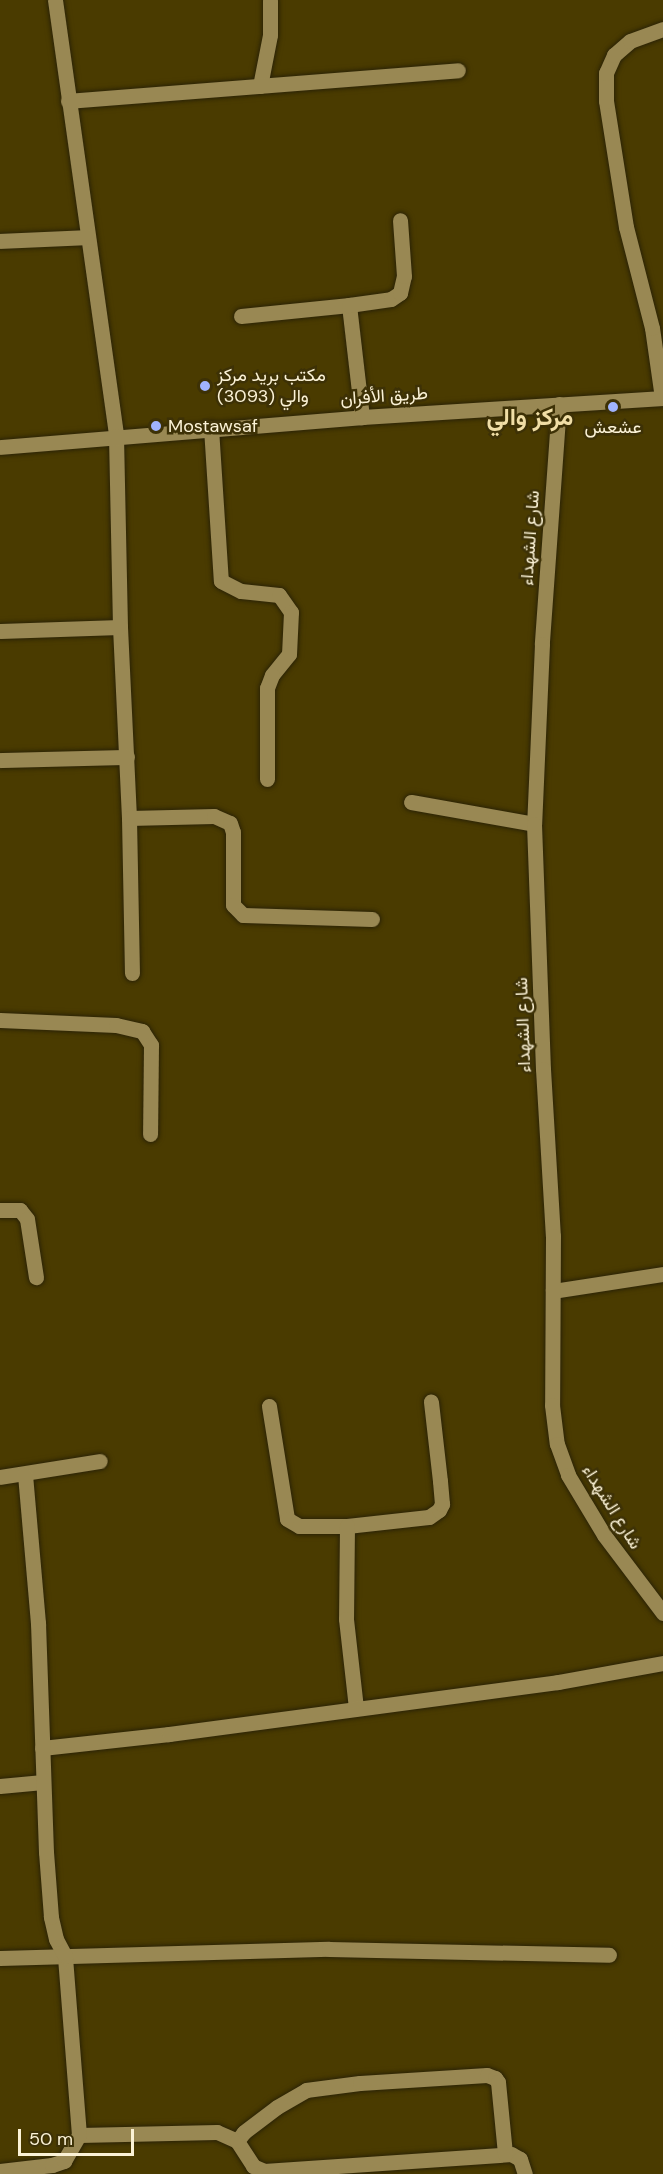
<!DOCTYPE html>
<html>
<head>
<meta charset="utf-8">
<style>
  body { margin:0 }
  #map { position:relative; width:663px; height:2174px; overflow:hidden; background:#4a3b00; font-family:"DM Sans",Vazirmatn,sans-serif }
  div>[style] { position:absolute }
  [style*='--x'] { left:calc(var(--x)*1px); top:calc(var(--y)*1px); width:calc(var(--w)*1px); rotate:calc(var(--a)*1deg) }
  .roads { filter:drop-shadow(0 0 2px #2b2306) drop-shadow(0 0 2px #2b2306) }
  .street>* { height:15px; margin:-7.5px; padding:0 7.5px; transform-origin:7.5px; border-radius:7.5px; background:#998853 }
  .secondary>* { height:15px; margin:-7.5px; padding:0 7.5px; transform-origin:7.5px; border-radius:7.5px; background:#998853 }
  .dots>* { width:16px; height:16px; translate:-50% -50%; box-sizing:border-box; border:3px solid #3d3106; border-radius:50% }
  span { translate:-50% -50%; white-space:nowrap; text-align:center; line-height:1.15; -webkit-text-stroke:5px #3d3106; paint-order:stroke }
  .poi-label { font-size:18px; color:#fbf2d6 }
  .left { translate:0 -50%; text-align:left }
  .street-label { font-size:18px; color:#fbf2d6 }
  .district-label { font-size:24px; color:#f0dea6; font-weight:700 }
  .scale { position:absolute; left:18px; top:2129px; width:116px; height:27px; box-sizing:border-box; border:3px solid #fbf2d6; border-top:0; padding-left:8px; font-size:18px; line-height:21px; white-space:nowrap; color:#fbf2d6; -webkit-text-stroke:4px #3d3106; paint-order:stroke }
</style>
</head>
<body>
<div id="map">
  <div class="roads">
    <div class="street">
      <div style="--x:55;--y:0;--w:440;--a:82"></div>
      <div style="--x:116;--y:436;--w:191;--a:88.8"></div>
      <div style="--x:120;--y:627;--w:191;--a:87.3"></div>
      <div style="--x:129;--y:818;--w:155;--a:88.9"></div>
      <div style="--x:260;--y:86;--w:52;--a:-78.9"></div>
      <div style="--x:270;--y:35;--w:35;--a:-90"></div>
      <div style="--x:68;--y:101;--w:391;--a:-4.5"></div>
      <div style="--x:0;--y:241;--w:88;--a:-2.6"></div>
      <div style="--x:349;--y:305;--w:113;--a:83.4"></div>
      <div style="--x:241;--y:316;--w:109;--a:-5.8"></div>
      <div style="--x:349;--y:305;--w:42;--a:-8.1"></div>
      <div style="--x:391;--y:299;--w:11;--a:-34"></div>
      <div style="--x:400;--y:293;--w:17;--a:-77"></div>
      <div style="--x:404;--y:276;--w:56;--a:-94.1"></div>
      <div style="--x:662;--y:398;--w:71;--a:-98.1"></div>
      <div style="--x:652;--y:328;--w:104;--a:-104.4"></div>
      <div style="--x:626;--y:227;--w:128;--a:-99"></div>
      <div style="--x:606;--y:101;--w:28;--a:-90"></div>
      <div style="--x:606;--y:73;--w:20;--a:-66"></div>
      <div style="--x:614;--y:55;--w:21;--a:-41"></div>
      <div style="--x:630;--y:41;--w:35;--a:-20"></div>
      <div style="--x:211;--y:428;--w:153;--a:86.3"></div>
      <div style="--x:221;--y:581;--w:22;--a:27"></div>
      <div style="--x:241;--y:591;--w:38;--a:6"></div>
      <div style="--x:279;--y:595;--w:21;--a:55"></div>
      <div style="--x:291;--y:612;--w:42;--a:92.7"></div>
      <div style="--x:289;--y:654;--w:27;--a:129"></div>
      <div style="--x:272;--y:675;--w:14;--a:111"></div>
      <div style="--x:267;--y:688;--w:91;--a:90"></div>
      <div style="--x:0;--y:631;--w:120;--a:-1.9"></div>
      <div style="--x:0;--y:760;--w:127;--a:-1.4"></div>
      <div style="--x:411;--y:802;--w:125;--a:10.1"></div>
      <div style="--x:129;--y:818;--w:85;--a:-1.3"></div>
      <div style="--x:214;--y:816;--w:17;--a:24"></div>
      <div style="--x:230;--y:823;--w:9;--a:72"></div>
      <div style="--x:233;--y:832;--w:73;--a:90"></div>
      <div style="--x:233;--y:905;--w:14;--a:45"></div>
      <div style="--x:243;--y:915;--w:129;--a:1.8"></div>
      <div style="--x:0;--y:1020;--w:116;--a:2.5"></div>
      <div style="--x:116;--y:1025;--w:27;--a:13"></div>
      <div style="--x:142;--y:1031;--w:17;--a:57"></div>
      <div style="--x:151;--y:1045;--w:89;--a:90.6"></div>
      <div style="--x:0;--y:1210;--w:20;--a:0"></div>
      <div style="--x:20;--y:1210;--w:11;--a:52"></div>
      <div style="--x:27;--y:1219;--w:59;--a:81.2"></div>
      <div style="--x:553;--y:1291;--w:111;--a:-8.8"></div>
      <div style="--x:269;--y:1406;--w:114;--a:80.9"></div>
      <div style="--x:287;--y:1519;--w:14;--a:30"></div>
      <div style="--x:299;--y:1526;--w:48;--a:0"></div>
      <div style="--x:347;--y:1526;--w:82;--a:-6.3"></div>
      <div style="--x:429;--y:1517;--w:12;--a:-35"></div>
      <div style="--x:439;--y:1510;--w:7;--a:-63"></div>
      <div style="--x:442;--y:1504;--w:23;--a:-95"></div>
      <div style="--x:440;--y:1481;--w:80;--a:-96.5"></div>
      <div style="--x:0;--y:1477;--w:101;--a:-9.1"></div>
      <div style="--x:347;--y:1526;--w:93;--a:90.6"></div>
      <div style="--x:346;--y:1619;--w:90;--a:83.6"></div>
      <div style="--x:42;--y:1748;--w:128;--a:-6.3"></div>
      <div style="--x:169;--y:1734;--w:392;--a:-7.6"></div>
      <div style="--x:558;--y:1682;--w:107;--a:-10.3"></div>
      <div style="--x:0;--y:1786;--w:43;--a:-5.3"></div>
      <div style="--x:0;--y:1958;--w:329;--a:-1.6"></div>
      <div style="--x:329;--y:1949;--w:280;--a:1.2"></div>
      <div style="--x:79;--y:2135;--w:138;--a:-1.2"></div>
      <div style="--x:217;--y:2132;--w:22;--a:24"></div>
      <div style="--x:237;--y:2141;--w:30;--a:57"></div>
      <div style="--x:253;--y:2166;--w:12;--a:24"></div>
      <div style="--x:264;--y:2171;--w:248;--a:-3.9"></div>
      <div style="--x:511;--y:2154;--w:10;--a:29"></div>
      <div style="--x:520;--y:2159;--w:16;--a:72"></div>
      <div style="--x:237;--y:2141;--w:11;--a:-52"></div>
      <div style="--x:244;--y:2132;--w:41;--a:-37.1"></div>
      <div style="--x:277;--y:2107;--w:34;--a:-30"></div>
      <div style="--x:306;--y:2090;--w:54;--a:-7.4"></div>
      <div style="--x:360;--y:2083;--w:127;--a:-3.6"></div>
      <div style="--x:487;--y:2075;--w:9;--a:21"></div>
      <div style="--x:495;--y:2078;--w:5;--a:53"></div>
      <div style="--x:498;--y:2082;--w:72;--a:84.4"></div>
      <div style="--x:0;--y:2171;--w:52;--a:-6.6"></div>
      <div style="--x:52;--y:2165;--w:13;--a:-18"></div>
      <div style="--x:64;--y:2161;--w:30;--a:-60"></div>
      <div style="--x:79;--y:2135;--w:180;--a:-94.5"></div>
      <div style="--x:65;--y:1956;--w:19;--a:-118"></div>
      <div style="--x:56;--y:1939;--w:23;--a:-103"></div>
      <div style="--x:51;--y:1917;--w:65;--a:-94.4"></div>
      <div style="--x:46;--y:1852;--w:229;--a:-92"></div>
      <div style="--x:38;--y:1623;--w:149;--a:-95"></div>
    </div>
    <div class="secondary">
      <div style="--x:559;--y:404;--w:241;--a:94.1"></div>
      <div style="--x:542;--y:644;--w:180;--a:92.5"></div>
      <div style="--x:534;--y:824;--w:245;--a:87.9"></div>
      <div style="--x:543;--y:1069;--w:167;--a:86.6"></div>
      <div style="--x:553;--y:1236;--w:169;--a:90.3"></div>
      <div style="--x:552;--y:1405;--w:39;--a:83"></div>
      <div style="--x:557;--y:1444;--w:33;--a:70"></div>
      <div style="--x:568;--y:1475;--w:70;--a:59"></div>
      <div style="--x:604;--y:1535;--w:98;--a:52.9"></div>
      <div style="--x:0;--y:447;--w:363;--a:-4.7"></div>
      <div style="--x:362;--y:417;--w:302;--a:-3.6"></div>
    </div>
  </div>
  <div class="dots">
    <div style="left:205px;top:386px;background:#a0b3fd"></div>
    <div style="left:613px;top:407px;background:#a0b3fd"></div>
    <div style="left:156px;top:426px;background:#a0b3fd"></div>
  </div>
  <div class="poi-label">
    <span class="left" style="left:217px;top:386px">مكتب بريد مركز<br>والي (3093)</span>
    <span class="left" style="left:168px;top:426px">Mostawsaf</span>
    <span style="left:613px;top:427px">عشعش</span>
  </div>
  <div class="street-label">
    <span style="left:384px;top:396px;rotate:-4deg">طريق الأفران</span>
    <span style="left:530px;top:538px;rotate:-86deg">شارع الشهداء</span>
    <span style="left:523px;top:1025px;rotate:-92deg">شارع الشهداء</span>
    <span style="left:612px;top:1507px;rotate:58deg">شارع الشهداء</span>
  </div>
  <div class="district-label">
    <span style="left:530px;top:417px">مركز والي</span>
  </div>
  <div class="scale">50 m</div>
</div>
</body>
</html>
